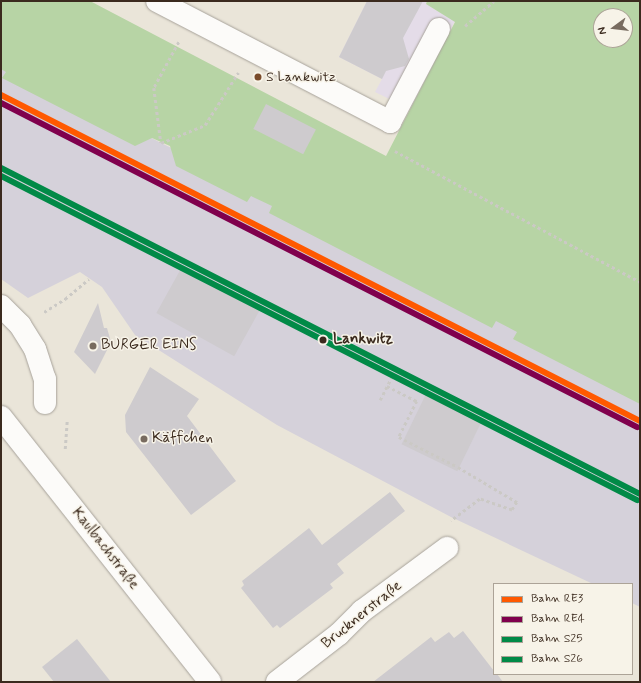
<!DOCTYPE html>
<html>
<head>
<meta charset="utf-8">
<style>
  body { margin:0 }
  #map { position:relative; width:641px; height:683px; overflow:hidden; background:#eae5d9; font-family:Mynerve,sans-serif }
  div>[style] { position:absolute }
  [style*='--x'] { left:calc(var(--x)*1px); top:calc(var(--y)*1px); width:calc(var(--w)*1px); rotate:calc(var(--a)*1deg) }
  .built>* { inset:0; background:#e4dce8 }
  .industrial>* { inset:0; background:#d5d1da }
  .green>* { inset:0; background:#b7d4a5 }
  .building>* { inset:0; background:#cecbce; transform-origin:0 0 }
  .path>* { height:2.5px; margin-top:-1.25px; transform-origin:0; background:repeating-linear-gradient(90deg,#cbc9c5 0 3px,transparent 0 6px) }
  .roads { filter:drop-shadow(0 0 1px #a7a29a) drop-shadow(0 0 1px #a7a29a) }
  .minor>* { height:22px; margin:-11px; padding:0 11px; transform-origin:11px; border-radius:11px; background:#fcfbf9 }
  .rail-1>* { height:6px; margin:-3px; padding:0 3px; transform-origin:3px; border-radius:3px; background:#ff5900 }
  .rail-2>* { height:6px; margin:-3px; padding:0 3px; transform-origin:3px; border-radius:3px; background:#80004d }
  .rail-3>* { height:6px; margin:-3px; padding:0 3px; transform-origin:3px; border-radius:3px; background:#018a47 }
  .rail-4>* { height:6px; margin:-3px; padding:0 3px; transform-origin:3px; border-radius:3px; background:#018a47 }
  .dots>* { width:11px; height:11px; translate:-50% -50%; box-sizing:border-box; border:2px solid #f7f3e8; border-radius:50% }
  span { translate:-50% -50%; white-space:nowrap; text-align:center; line-height:1.15; -webkit-text-stroke:3px #f7f3e8; paint-order:stroke }
  .bus-label { font-size:14px; color:#3b2a1e }
  .left { translate:0 -50%; text-align:left }
  .stop-label { font-size:15px; color:#3b2a1e; font-weight:700 }
  .poi-label { font-size:15px; color:#3b2a1e }
  .street-label { font-size:15px; color:#3b2a1e }
  .frame { position:absolute; inset:0; border:2px solid #3b2a1e; pointer-events:none }
  .legend { position:absolute; left:493px; top:583px; width:140px; height:92px; box-sizing:border-box; background:#f7f3e8; border:1px solid #aca397; margin:0; padding:5px 7px; list-style:none; font-size:12px; color:#3b2a1e }
  .legend li { display:flex; align-items:center; gap:8px; height:20px }
  .legend b { width:20px; border:1px solid #aca397 }
  .north { position:absolute; left:593px; top:8px; width:40px; height:40px; box-sizing:border-box; background:#f7f3e8; border:1px solid #aca397; border-radius:50%; rotate:255deg; font-size:11px; font-weight:700; line-height:16px; text-align:center; color:#3b2a1e }
  .north::after { content:''; display:block; margin:auto; width:14px; height:18px; background:#786b5f; clip-path:polygon(50% 0,100% 100%,50% 72%,0 100%) }
</style>
</head>
<body>
<div id="map">
  <div class="built">
    <div style="clip-path:polygon(367px 1px,427px 1px,426px 4px,455px 21px,410px 109px,375px 92px,382px 79px,339px 57px)"></div>
  </div>
  <div class="industrial">
    <div style="clip-path:polygon(1px 58px,161px 143px,640px 371px,640px 607px,632px 603px,632px 584px,593px 584px,451px 517px,277px 425px,135px 335px,102px 287px,80px 272px,28px 298px,1px 279px)"></div>
  </div>
  <div class="green">
    <div style="clip-path:polygon(evenodd,1px 1px,90px 1px,386px 156px,455px 22px,426px 4px,427px 1px,640px 1px,640px 404px,513px 339px,517px 332px,496px 321px,492px 328px,269px 213px,272px 206px,251px 196px,247px 202px,176px 166px,170px 146px,152px 138px,135px 146px,2px 78px,6px 72px,1px 69px,1px 1px,601px 16px,625px 16px,625px 40px,601px 40px,601px 16px)"></div>
  </div>
  <div class="building">
    <div style="clip-path:polygon(367px 1px,423px 1px,403px 38px,409px 59px,405px 66px,386px 71px,382px 79px,339px 57px)"></div>
    <div style="left:266px;top:104px;width:56px;height:28px;rotate:27deg"></div>
    <div style="left:183px;top:265px;width:89px;height:55px;rotate:29deg"></div>
    <div style="clip-path:polygon(98px 303px,104px 328px,107px 328px,111px 342px,95px 374px,74px 352px)"></div>
    <div style="clip-path:polygon(150px 367px,199px 399px,187px 416px,236px 481px,191px 515px,126px 432px,125px 415px)"></div>
    <div style="left:427px;top:392px;width:62px;height:58px;rotate:26deg"></div>
    <div style="clip-path:polygon(390px 492px,405px 511px,337px 564px,344px 573px,330px 584px,333px 588px,280px 628px,277px 625px,273px 628px,241px 588px,244px 585px,242px 581px,309px 528px,322px 545px)"></div>
    <div style="clip-path:polygon(463px 631px,494px 671px,494px 674px,497px 674px,503px 682px,373px 682px,431px 637px,435px 642px,449px 632px,454px 638px)"></div>
    <div style="clip-path:polygon(77px 639px,111px 682px,54px 682px,42px 667px)"></div>
  </div>
  <div class="path">
    <div style="--x:465;--y:26;--w:38;--a:-41"></div>
    <div style="--x:179;--y:42;--w:52;--a:118.5"></div>
    <div style="--x:154;--y:88;--w:55;--a:82.7"></div>
    <div style="--x:161;--y:143;--w:48;--a:-22.2"></div>
    <div style="--x:205;--y:125;--w:62;--a:-57.6"></div>
    <div style="--x:395;--y:151;--w:278;--a:28.1"></div>
    <div style="--x:44;--y:312;--w:25;--a:-32"></div>
    <div style="--x:65;--y:299;--w:31;--a:-40"></div>
    <div style="--x:387;--y:386;--w:34;--a:27"></div>
    <div style="--x:417;--y:401;--w:40;--a:116.6"></div>
    <div style="--x:399;--y:437;--w:66;--a:27"></div>
    <div style="--x:458;--y:467;--w:69;--a:30.7"></div>
    <div style="--x:517;--y:502;--w:9;--a:122"></div>
    <div style="--x:512;--y:510;--w:34;--a:-161"></div>
    <div style="--x:480;--y:499;--w:36;--a:143"></div>
    <div style="--x:380;--y:400;--w:29;--a:-63"></div>
    <div style="--x:65;--y:449;--w:30;--a:-86"></div>
  </div>
  <div class="roads">
    <div class="minor">
      <div style="--x:157;--y:1;--w:263;--a:27.4"></div>
      <div style="--x:390;--y:122;--w:105;--a:-62.2"></div>
      <div style="--x:1;--y:306;--w:27;--a:45"></div>
      <div style="--x:20;--y:325;--w:28;--a:58"></div>
      <div style="--x:35;--y:349;--w:32;--a:72"></div>
      <div style="--x:45;--y:379;--w:24;--a:90"></div>
      <div style="--x:1;--y:417;--w:337;--a:51.7"></div>
      <div style="--x:277;--y:682;--w:78;--a:-37.7"></div>
      <div style="--x:339;--y:634;--w:33;--a:-45"></div>
      <div style="--x:362;--y:611;--w:106;--a:-36.5"></div>
    </div>
  </div>
  <div class="rail-1">
    <div style="--x:1;--y:95;--w:717;--a:27.03"></div>
  </div>
  <div class="rail-2">
    <div style="--x:1;--y:103;--w:714;--a:27"></div>
  </div>
  <div class="rail-3">
    <div style="--x:1;--y:168;--w:717;--a:27.03"></div>
  </div>
  <div class="rail-4">
    <div style="--x:1;--y:176;--w:714;--a:27"></div>
  </div>
  <div class="dots">
    <div style="left:258px;top:77px;background:#7a4b2a"></div>
    <div style="left:323px;top:340px;background:#3b2a1e"></div>
    <div style="left:93px;top:346px;background:#786b5f"></div>
    <div style="left:144px;top:439px;background:#786b5f"></div>
  </div>
  <div class="bus-label">
    <span class="left" style="left:266px;top:77px">S Lankwitz</span>
  </div>
  <div class="stop-label">
    <span class="left" style="left:333px;top:340px">Lankwitz</span>
  </div>
  <div class="poi-label">
    <span class="left" style="left:101px;top:346px">BURGER EINS</span>
    <span class="left" style="left:152px;top:439px">Käffchen</span>
  </div>
  <div class="street-label">
    <span style="left:105px;top:549px;rotate:52deg">Kaulbachstraße</span>
    <span style="left:362px;top:615px;rotate:-39deg">Brucknerstraße</span>
  </div>
  <div class="frame"></div>
  <ul class="legend">
  <li><b style="height:5px;background:#ff5900"></b>Bahn RE3</li>
  <li><b style="height:5px;background:#80004d"></b>Bahn RE4</li>
  <li><b style="height:5px;background:#018a47"></b>Bahn S25</li>
  <li><b style="height:5px;background:#018a47"></b>Bahn S26</li>
  </ul>
  <div class="north">N</div>
</div>
</body>
</html>
